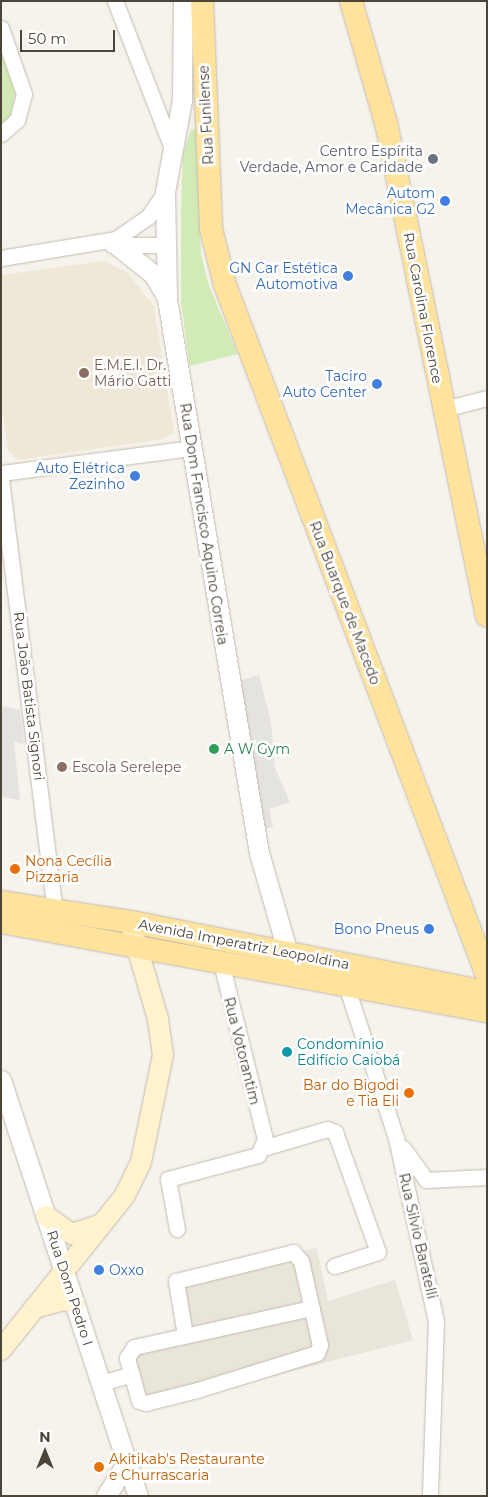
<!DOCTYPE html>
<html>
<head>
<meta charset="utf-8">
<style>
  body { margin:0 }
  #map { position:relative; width:488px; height:1497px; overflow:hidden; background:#f6f3ec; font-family:Montserrat,sans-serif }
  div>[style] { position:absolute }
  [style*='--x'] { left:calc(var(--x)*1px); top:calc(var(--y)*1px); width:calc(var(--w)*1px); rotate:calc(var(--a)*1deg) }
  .residential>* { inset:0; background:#eae5da }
  .education>* { inset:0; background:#efe8d6 }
  .green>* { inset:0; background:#d2eab5 }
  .parking>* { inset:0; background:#e5e3e0 }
  .roads { filter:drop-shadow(0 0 1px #c2bbae) drop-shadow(0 0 1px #c2bbae) }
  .minor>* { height:15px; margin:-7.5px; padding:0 7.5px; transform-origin:7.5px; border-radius:7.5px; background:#fff }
  .tertiary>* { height:19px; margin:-9.5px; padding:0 9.5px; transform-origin:9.5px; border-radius:9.5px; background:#fff }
  .secondary>* { height:20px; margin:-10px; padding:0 10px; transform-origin:10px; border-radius:10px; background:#fff3cd }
  .primary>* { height:22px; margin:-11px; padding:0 11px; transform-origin:11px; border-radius:11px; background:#ffe39c }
  .dots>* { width:14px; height:14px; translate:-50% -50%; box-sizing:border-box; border:2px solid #fff; border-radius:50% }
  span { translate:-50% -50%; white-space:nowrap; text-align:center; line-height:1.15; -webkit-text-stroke:5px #fff; paint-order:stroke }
  .street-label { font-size:14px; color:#4b4439 }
  .worship-label { font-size:14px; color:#5b616d }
  .right { translate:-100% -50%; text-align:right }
  .shop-label { font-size:14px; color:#366cbe }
  .left { translate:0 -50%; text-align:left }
  .education-label { font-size:14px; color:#785e54 }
  .leisure-label { font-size:14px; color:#27864d }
  .food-label { font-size:14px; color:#c56008 }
  .culture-label { font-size:14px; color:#0d838f }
  .frame { position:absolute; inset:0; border:2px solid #4b4439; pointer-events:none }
  .north { position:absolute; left:20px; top:1427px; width:50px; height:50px; -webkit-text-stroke:4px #fff; paint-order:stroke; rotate:0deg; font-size:14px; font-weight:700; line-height:20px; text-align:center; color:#4b4439 }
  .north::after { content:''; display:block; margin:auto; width:18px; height:22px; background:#4b4439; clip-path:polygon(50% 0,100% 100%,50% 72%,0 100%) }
  .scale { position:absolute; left:20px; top:30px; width:95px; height:22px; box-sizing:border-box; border:2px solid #4b4439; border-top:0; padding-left:6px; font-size:15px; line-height:18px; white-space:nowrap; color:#4b4439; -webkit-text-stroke:4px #fff; paint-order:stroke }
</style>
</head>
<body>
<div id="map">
  <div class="residential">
    <div style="clip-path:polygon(317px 1248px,328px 1301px,395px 1280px,413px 1340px,141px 1410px,124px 1350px,185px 1334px,170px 1279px)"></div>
  </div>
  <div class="education">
    <div style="clip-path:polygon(104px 261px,128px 273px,154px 306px,174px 432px,164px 439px,17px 460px,8px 450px,1px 401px,1px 275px)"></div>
  </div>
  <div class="green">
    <div style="clip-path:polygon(1px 53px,15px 92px,11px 115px,1px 127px)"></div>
    <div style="clip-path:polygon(191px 129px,196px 130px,201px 254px,209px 286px,238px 354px,190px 366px,181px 302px,181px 211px,183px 154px)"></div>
  </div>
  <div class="parking">
    <div style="clip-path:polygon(259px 675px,271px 723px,275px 768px,290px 802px,269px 809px,273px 827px,264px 829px,239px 687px,242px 680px)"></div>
    <div style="clip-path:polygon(1px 706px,20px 710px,24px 744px,14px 742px,20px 800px,1px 797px)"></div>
  </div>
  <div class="roads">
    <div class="minor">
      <div style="--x:115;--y:1;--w:158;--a:68.8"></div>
      <div style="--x:1;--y:28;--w:70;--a:70.8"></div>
      <div style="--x:24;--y:94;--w:27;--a:105"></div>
      <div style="--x:17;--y:120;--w:21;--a:139"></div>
      <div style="--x:112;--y:245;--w:53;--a:0"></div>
      <div style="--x:1;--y:258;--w:117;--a:-9.4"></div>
      <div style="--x:116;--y:239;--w:39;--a:-35"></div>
      <div style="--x:148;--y:217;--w:30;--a:-56"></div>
      <div style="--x:444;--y:409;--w:44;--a:-14.3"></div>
      <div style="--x:1;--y:473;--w:193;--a:-7.5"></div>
      <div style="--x:1;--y:479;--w:437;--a:82.9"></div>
      <div style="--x:346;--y:985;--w:161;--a:71.9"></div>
      <div style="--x:396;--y:1138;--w:187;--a:77.7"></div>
      <div style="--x:436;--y:1321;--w:175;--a:92"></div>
      <div style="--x:263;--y:1148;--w:67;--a:-16.5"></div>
      <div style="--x:327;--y:1129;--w:9;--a:21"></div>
      <div style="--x:335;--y:1132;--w:127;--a:70.3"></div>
      <div style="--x:378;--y:1252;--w:46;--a:162.3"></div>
      <div style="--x:403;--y:1148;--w:39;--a:54"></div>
      <div style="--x:426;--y:1180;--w:61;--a:-2.8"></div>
      <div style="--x:177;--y:1229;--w:51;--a:-100.2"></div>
      <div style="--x:168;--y:1179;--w:93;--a:-14.9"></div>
      <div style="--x:258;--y:1155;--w:17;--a:-66"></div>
      <div style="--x:265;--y:1139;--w:181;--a:-104"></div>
      <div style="--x:185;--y:1335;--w:55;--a:-99.5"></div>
      <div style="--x:176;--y:1281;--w:121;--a:-13.9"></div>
      <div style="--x:293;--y:1252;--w:12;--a:48"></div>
      <div style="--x:301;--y:1261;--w:86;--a:77.3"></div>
      <div style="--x:320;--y:1345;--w:9;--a:111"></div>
      <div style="--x:317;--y:1353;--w:126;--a:162.9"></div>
      <div style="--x:197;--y:1390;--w:53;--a:165.7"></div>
      <div style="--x:146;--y:1403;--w:7;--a:-164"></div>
      <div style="--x:139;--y:1401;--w:45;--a:-105.6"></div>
      <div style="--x:127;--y:1358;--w:13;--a:-58"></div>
      <div style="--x:134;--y:1347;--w:182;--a:-12.4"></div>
      <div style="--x:101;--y:1383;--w:32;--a:-16"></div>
    </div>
    <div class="tertiary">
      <div style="--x:183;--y:1;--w:99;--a:90.6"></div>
      <div style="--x:182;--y:100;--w:94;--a:100.5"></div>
      <div style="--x:165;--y:192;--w:107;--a:88.9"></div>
      <div style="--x:167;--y:299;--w:562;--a:80.57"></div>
      <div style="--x:259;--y:853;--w:116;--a:73.9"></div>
      <div style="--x:118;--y:246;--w:45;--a:38.7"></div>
      <div style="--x:153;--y:274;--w:26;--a:59"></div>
      <div style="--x:1;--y:1080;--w:438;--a:71.8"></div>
      <div style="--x:106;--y:1496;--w:38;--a:-58"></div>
    </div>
    <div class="secondary">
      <div style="--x:46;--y:1216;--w:32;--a:35"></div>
      <div style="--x:72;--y:1234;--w:29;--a:-18"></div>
      <div style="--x:34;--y:1308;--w:30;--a:-15"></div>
      <div style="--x:63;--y:1300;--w:12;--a:14"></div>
      <div style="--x:1;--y:1350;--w:198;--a:-51.3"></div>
      <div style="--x:125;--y:1195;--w:37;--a:-64"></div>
      <div style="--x:141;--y:1162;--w:109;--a:-78.4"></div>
      <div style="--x:163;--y:1055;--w:36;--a:-98"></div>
      <div style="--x:158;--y:1019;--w:90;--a:-106.2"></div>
    </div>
    <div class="primary">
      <div style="--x:202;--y:1;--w:228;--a:87.7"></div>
      <div style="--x:211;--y:229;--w:58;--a:76"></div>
      <div style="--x:225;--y:285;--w:738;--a:69.21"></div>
      <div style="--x:351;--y:1;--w:127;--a:74"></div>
      <div style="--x:386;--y:123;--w:503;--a:78.42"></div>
      <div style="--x:1;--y:902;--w:133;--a:8.7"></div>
      <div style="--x:132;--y:922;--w:362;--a:11.2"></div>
      <div style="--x:1;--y:922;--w:494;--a:10.4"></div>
    </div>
  </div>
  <div class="dots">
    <div style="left:433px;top:159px;background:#6b7280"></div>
    <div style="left:445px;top:201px;background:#3f7fe0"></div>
    <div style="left:348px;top:276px;background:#3f7fe0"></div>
    <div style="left:84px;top:373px;background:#8d6e63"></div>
    <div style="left:377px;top:384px;background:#3f7fe0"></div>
    <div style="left:135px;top:476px;background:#3f7fe0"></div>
    <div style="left:214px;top:749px;background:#2e9e5b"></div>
    <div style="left:62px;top:767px;background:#8d6e63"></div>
    <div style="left:15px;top:869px;background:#e8710a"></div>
    <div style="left:429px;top:929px;background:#3f7fe0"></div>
    <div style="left:287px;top:1052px;background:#0f9aa8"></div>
    <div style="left:409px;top:1093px;background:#e8710a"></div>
    <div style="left:99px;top:1270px;background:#3f7fe0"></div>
    <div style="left:99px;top:1467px;background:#e8710a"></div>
  </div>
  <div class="street-label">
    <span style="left:206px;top:115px;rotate:-93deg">Rua Funilense</span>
    <span style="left:423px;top:308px;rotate:79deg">Rua Carolina Florence</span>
    <span style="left:204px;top:524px;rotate:81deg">Rua Dom Francisco Aquino Correia</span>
    <span style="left:345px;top:603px;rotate:69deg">Rua Buarque de Macedo</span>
    <span style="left:29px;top:696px;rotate:83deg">Rua João Batista Signori</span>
    <span style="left:244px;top:944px;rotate:11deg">Avenida Imperatriz Leopoldina</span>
    <span style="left:242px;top:1051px;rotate:76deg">Rua Votorantim</span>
    <span style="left:418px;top:1236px;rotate:77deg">Rua Silvio Baratelli</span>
    <span style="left:70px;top:1288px;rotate:72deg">Rua Dom Pedro I</span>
  </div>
  <div class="worship-label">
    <span class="right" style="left:423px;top:159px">Centro Espírita<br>Verdade, Amor e Caridade</span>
  </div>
  <div class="shop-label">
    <span class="right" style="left:435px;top:201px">Autom<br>Mecânica G2</span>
    <span class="right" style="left:338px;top:276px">GN Car Estética<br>Automotiva</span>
    <span class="right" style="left:367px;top:384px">Taciro<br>Auto Center</span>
    <span class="right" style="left:125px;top:476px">Auto Elétrica<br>Zezinho</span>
    <span class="right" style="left:419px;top:929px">Bono Pneus</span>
    <span class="left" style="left:109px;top:1270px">Oxxo</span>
  </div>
  <div class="education-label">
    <span class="left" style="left:94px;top:373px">E.M.E.I. Dr.<br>Mário Gatti</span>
    <span class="left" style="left:72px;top:767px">Escola Serelepe</span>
  </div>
  <div class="leisure-label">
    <span class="left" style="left:224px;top:749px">A W Gym</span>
  </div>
  <div class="food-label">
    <span class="left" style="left:25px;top:869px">Nona Cecília<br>Pizzaria</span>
    <span class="right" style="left:399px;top:1093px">Bar do Bigodi<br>e Tia Eli</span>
    <span class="left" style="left:109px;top:1467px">Akitikab's Restaurante<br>e Churrascaria</span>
  </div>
  <div class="culture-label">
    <span class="left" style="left:297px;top:1052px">Condomínio<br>Edifício Caiobá</span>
  </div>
  <div class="frame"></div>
  <div class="north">N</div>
  <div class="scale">50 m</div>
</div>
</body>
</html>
